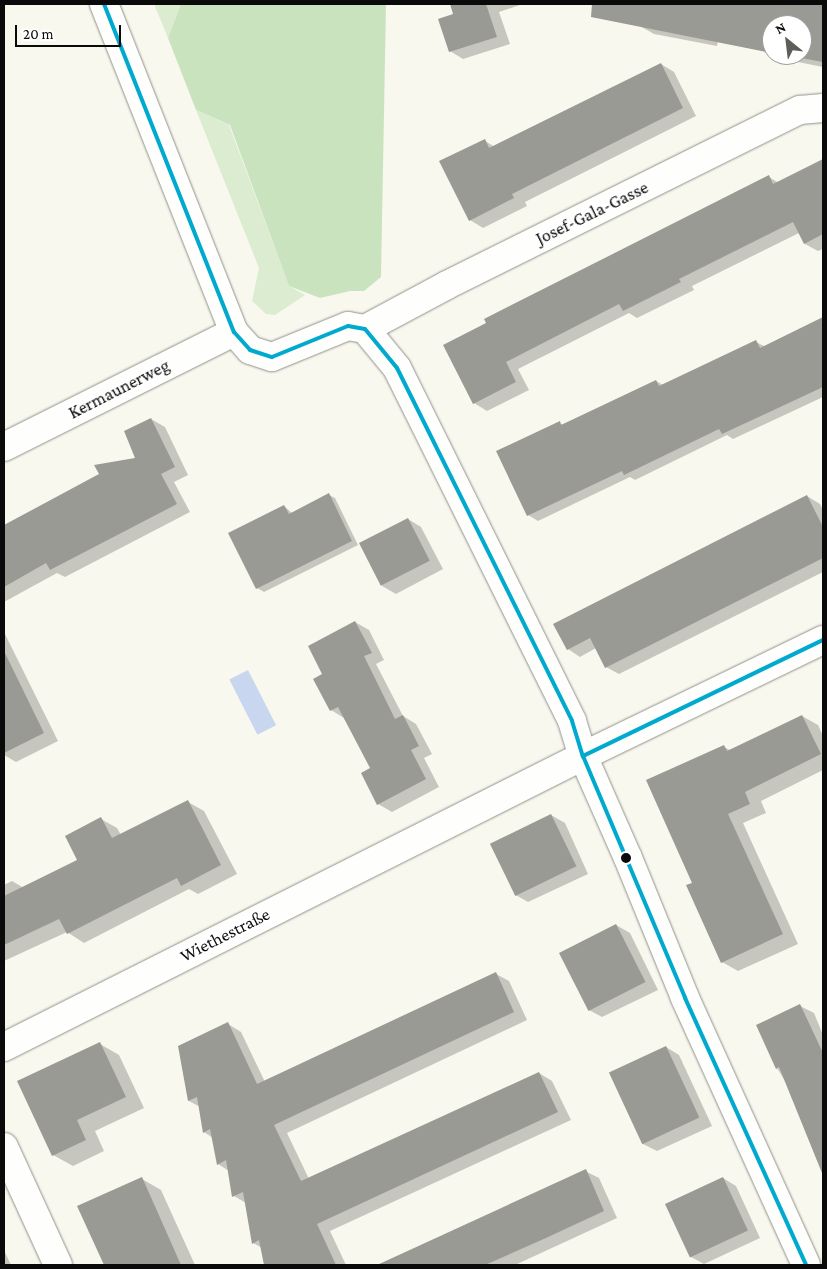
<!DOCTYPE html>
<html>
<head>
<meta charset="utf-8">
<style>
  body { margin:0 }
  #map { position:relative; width:827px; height:1269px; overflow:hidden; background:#f8f8ee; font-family:"Crimson Pro",serif }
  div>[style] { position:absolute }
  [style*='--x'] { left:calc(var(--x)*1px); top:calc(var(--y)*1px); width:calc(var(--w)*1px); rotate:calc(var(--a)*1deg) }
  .green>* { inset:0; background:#dbecd0 }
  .forest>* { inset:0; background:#cae3bf }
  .water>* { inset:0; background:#c8d7ef; transform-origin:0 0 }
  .shadow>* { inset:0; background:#0003 }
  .building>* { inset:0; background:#9a9a94; transform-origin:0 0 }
  .roads { filter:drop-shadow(0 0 1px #91918d) drop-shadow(0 0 1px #91918d) }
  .minor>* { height:28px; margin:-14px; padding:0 14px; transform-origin:14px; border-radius:14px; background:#fefefc }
  .bus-1>* { height:4px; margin:-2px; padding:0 2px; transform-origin:2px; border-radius:2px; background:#00a9ce }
  .dots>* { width:14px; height:14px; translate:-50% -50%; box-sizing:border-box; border:2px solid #fff; border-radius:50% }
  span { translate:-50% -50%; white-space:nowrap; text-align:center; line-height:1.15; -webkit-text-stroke:5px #fff; paint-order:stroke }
  .street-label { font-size:18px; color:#0a0a0a }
  .frame { position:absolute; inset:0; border:5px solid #0a0a0a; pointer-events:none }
  .north { position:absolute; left:762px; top:15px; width:50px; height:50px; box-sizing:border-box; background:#fff; border:1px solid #9d9d9d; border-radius:50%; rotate:331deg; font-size:14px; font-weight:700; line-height:20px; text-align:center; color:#0a0a0a }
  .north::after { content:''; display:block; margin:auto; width:18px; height:22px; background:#5d5d5a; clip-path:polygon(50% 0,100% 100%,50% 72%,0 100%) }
  .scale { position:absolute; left:15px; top:25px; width:106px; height:22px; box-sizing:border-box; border:2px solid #0a0a0a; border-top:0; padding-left:6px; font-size:15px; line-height:18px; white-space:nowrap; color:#0a0a0a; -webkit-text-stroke:4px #fff; paint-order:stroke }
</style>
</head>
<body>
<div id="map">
  <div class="green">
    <div style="clip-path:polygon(154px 4px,181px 4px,168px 38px)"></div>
    <div style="clip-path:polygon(196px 110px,229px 125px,289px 286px,305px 295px,275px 315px,266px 314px,252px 301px,259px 268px)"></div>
  </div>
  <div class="forest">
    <div style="clip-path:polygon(181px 4px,386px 4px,381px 277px,364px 291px,350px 291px,320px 298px,289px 286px,230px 125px,196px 110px,168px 38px)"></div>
  </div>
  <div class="water">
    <div style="left:248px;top:670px;width:62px;height:21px;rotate:63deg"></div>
  </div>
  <div class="shadow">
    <div style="clip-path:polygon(451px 4px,523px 4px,499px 12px,510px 44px,463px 59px,450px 51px,455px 15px)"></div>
    <div style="clip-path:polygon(evenodd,636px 4px,823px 4px,823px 67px,773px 57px,721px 26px,717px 46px,654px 34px,640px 26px,636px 4px,772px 25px,802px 25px,802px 55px,772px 55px,772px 25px)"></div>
    <div style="clip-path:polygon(661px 64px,674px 72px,696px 116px,525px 202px,527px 206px,483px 228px,470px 220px,485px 141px,495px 147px)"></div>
    <div style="clip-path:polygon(818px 163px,823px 167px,823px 249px,818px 251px,805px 244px,799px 233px,692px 286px,694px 290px,637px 318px,629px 313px,518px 369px,529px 390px,487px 411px,474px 403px,445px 346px,769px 177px,779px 183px)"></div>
    <div style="clip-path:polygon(823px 319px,823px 397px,733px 439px,727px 435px,635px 480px,630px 477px,538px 521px,528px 515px,559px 423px,564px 425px,656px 381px,663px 385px,756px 342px,766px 347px)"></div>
    <div style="clip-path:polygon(151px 419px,165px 427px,188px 475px,174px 482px,190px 512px,65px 577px,57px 573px,4px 602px,4px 526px,100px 474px,136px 459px)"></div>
    <div style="clip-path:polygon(329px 495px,335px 498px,358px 545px,264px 592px,257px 588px,230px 534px,284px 506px,292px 513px)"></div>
    <div style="clip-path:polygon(807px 496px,820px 504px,823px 510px,823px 572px,619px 674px,606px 667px,596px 648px,580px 657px,568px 649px)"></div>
    <div style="clip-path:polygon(408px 519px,421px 527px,443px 569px,396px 594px,382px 586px)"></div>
    <div style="clip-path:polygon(355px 622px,369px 630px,384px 660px,376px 664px,403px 716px,416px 724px,432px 754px,424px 758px,439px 787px,392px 812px,378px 804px,372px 768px,344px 718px,331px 710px,324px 675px)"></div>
    <div style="clip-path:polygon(4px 632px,58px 741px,16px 762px,4px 755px)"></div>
    <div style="clip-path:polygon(802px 716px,818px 725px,823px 736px,823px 770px,761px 801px,766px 813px,743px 823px,798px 944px,738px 971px,722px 962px,694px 883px,724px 747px,730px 750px)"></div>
    <div style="clip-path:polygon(188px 802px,204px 811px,237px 874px,198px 894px,189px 889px,84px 943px,67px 932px,4px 961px,4px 885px,12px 881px,24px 888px,79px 860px,101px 819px,117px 828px,121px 835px)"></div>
    <div style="clip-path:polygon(551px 815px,565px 823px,588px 874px,528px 902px,514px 894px)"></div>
    <div style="clip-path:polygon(616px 925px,630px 933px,658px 990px,602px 1017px,589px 1010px)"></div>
    <div style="clip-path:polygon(496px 974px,509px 981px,527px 1020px,287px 1133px,309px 1179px,539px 1073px,552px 1081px,571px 1120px,330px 1231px,346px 1265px,265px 1265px,262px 1248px,253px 1243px,246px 1203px,234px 1196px,229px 1171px,218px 1164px,213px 1138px,204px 1132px,200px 1107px,189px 1101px,179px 1047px,228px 1024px,241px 1032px,265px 1082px)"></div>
    <div style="clip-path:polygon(800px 1006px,814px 1013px,823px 1035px,823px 1132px,818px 1134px,777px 1068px)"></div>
    <div style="clip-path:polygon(100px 1044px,119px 1055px,144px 1108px,95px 1131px,104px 1151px,73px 1166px,53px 1155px)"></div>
    <div style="clip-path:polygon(666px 1047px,679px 1055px,712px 1126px,657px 1151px,643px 1144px,611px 1073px)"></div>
    <div style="clip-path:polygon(585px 1171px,599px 1178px,617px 1218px,515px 1265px,380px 1265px)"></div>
    <div style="clip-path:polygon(723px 1178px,736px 1186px,760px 1238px,704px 1264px,691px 1257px)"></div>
    <div style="clip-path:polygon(142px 1179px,161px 1190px,195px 1265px,105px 1265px,78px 1207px)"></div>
    <div style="clip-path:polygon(4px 1250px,11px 1265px,4px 1265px)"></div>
  </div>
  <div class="building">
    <div style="clip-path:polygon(450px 4px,486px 4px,497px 37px,449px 52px,438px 19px,453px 14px)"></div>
    <div style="clip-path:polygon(592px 4px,823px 4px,823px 62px,785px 55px,802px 55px,802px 25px,772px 25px,772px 53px,591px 17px)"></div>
    <div style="clip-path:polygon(661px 63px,683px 108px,512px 194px,514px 198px,469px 221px,439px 161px,485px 139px,489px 148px)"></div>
    <div style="clip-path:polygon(823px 159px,823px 234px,804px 244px,793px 222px,679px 279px,681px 282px,623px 311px,619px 304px,506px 362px,516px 382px,473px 404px,443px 345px,486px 323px,484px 319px,769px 175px,773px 184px)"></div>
    <div style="clip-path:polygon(823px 317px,823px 387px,722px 434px,719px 429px,624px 475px,622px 471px,527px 516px,496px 451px,560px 421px,561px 425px,656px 380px,659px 386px,756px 340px,760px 348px)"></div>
    <div style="clip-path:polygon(151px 418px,175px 467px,161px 474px,177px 504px,50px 570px,46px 563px,4px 587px,4px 525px,99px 474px,94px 465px,135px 458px,124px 431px)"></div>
    <div style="clip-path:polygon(329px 493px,352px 541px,256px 589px,228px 533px,284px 505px,289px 514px)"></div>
    <div style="clip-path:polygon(807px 495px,823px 527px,823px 558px,605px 668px,590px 638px,567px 650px,553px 624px)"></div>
    <div style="left:408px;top:518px;width:48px;height:55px;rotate:63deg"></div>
    <div style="clip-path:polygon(355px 621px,372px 653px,364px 656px,395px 719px,403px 715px,419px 746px,411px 750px,426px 779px,377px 805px,361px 773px,370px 768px,338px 707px,330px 711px,313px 679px,322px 674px,308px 646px)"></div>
    <div style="clip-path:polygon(4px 651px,44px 733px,4px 753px)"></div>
    <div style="clip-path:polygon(802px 715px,821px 754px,745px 792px,750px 804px,728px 814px,783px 934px,721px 963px,686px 885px,692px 883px,646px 780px,724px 745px,727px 751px)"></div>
    <div style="clip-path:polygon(188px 800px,221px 865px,181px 886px,177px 878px,67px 934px,59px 919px,4px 945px,4px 896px,77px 860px,65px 836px,101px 817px,112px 838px)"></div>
    <div style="left:551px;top:814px;width:58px;height:68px;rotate:64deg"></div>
    <div style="left:616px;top:924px;width:65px;height:64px;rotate:63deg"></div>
    <div style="clip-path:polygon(496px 972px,514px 1012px,274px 1125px,301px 1181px,539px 1072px,558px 1112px,317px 1224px,336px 1265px,264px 1265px,259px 1240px,252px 1244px,243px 1192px,232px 1197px,226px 1160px,217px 1165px,210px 1129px,203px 1133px,197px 1097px,188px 1101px,178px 1046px,228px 1022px,257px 1084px)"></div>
    <div style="clip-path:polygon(800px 1004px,823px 1053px,822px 1173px,779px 1067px,776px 1069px,756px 1025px)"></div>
    <div style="clip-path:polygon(100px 1042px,126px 1097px,77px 1120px,86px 1140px,52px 1156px,17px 1081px)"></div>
    <div style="left:666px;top:1046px;width:79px;height:63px;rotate:65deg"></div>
    <div style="clip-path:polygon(586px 1169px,604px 1211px,546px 1238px,485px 1265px,377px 1265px)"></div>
    <div style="clip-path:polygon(142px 1177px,181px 1265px,104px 1265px,77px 1206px)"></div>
    <div style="left:723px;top:1177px;width:59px;height:64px;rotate:65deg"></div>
  </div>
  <div class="roads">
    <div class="minor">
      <div style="--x:104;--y:4;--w:353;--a:68.4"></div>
      <div style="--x:234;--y:332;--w:24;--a:48"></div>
      <div style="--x:250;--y:350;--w:23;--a:18"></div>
      <div style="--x:272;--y:357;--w:82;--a:-22.2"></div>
      <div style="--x:348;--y:326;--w:17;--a:10"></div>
      <div style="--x:365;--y:329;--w:50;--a:50.6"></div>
      <div style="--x:397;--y:368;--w:394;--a:63.6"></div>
      <div style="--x:572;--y:721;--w:37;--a:73"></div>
      <div style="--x:583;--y:756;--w:111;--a:66.2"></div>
      <div style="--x:628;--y:858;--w:151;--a:67.8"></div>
      <div style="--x:685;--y:998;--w:293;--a:65.6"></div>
      <div style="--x:365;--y:329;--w:93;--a:-28.2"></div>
      <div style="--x:447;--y:285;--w:394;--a:-26.4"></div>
      <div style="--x:800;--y:110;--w:23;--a:-5"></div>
      <div style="--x:4;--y:447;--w:257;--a:-26.6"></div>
      <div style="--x:4;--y:1047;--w:648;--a:-26.68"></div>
      <div style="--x:583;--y:756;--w:267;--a:-25.8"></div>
      <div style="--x:4;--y:1147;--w:130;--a:65.4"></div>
    </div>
  </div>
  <div class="bus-1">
    <div style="--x:104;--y:4;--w:353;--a:68.4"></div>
    <div style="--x:234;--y:332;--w:24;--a:48"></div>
    <div style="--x:250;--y:350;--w:23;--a:18"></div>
    <div style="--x:272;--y:357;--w:82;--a:-22.2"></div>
    <div style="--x:348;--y:326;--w:17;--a:10"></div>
    <div style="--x:365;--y:329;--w:50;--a:50.6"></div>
    <div style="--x:397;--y:368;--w:394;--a:63.6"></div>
    <div style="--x:572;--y:721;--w:37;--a:73"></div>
    <div style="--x:583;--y:756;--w:263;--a:67.1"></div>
    <div style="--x:685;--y:998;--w:293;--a:65.6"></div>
    <div style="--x:583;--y:756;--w:267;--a:-25.8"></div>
  </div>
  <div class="dots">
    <div style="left:626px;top:858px;background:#0a0a0a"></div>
  </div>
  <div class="street-label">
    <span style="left:592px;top:213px;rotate:-26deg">Josef-Gala-Gasse</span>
    <span style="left:119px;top:389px;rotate:-27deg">Kermaunerweg</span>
    <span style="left:225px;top:935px;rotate:-27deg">Wiethestraße</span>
  </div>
  <div class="frame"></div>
  <div class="north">N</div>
  <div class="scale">20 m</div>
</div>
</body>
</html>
